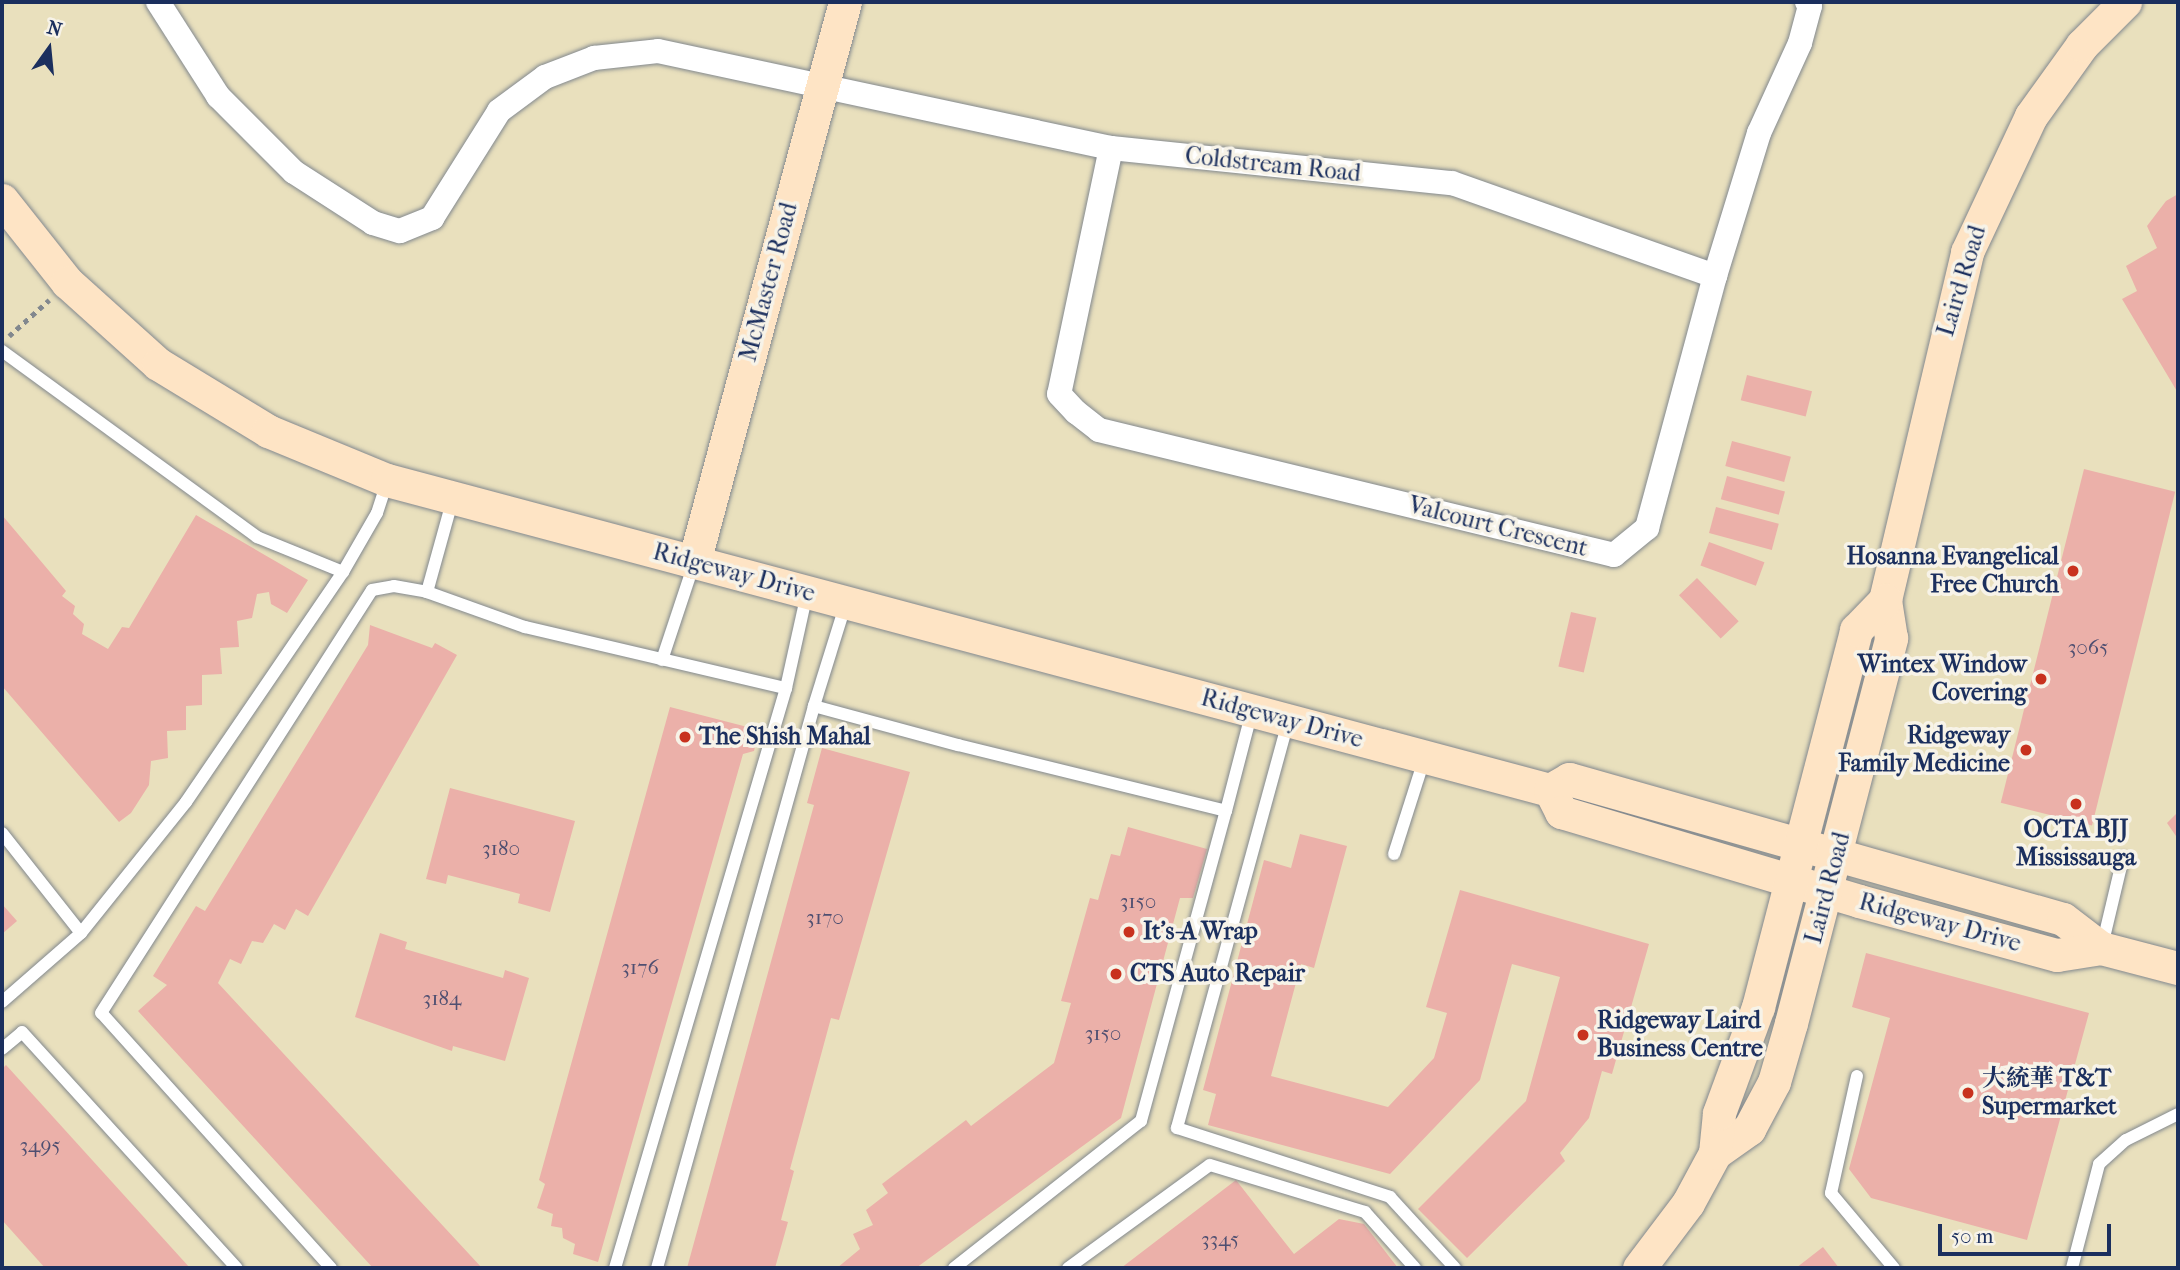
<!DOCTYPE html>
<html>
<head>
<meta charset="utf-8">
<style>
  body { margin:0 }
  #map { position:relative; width:2180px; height:1270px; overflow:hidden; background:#e9e0bd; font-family:"IM FELL French Canon","Noto Serif SC",serif }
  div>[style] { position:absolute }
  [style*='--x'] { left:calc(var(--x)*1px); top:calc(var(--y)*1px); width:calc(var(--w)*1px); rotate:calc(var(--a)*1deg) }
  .building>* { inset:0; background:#ebb0a9; transform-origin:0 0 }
  .path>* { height:4.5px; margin-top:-2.25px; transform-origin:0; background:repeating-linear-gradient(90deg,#82888e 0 5px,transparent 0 10px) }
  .roads { filter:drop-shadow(0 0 2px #82888e) drop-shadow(0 0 2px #82888e) }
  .lane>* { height:12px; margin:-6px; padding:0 6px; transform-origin:6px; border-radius:6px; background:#fff }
  .street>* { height:24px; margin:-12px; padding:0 12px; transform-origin:12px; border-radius:12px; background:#fff }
  .secondary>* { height:33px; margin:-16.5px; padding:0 16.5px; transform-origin:16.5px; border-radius:16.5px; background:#fee4c5 }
  .dots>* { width:19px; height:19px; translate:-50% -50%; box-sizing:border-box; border:4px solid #f7f3e8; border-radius:50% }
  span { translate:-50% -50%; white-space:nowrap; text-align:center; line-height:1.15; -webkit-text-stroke:7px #f7f3e8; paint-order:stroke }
  .number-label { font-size:21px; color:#4f4f71 }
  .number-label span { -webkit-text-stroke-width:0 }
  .street-label { font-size:24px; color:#1b2f5e }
  .poi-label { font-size:24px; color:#1b2f5e; font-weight:700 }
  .right { translate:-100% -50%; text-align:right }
  .left { translate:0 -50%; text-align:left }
  .frame { position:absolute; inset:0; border:4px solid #1b2f5e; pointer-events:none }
  .north { position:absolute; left:14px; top:14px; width:70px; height:70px; -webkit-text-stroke:5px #f7f3e8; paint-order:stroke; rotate:15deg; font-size:19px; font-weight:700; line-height:28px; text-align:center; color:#1b2f5e }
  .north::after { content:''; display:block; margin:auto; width:24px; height:32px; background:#1b2f5e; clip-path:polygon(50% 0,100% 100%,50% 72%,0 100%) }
  .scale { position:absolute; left:1938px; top:1224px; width:173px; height:32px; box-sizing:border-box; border:4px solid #1b2f5e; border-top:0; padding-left:9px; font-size:21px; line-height:24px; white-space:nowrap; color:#1b2f5e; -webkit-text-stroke:5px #f7f3e8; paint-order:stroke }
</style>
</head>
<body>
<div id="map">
  <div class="building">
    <div style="clip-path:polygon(2178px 194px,2178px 393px,2122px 299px,2137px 291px,2126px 266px,2157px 248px,2147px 226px,2166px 201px)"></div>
    <div style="left:1747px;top:375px;width:67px;height:26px;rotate:14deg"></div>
    <div style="left:1732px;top:441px;width:61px;height:26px;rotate:15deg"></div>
    <div style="left:2084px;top:469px;width:94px;height:344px;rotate:14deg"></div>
    <div style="left:1727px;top:476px;width:60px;height:24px;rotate:15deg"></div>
    <div style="left:1716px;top:507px;width:65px;height:27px;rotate:15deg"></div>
    <div style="clip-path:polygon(2px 515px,66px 591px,62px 596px,75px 606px,73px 614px,84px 624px,82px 634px,108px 649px,122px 627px,129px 628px,196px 515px,308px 580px,287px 613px,271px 604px,269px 592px,257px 594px,252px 618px,237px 621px,239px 647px,220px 648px,222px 674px,202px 675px,202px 705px,186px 706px,186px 730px,167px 731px,168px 758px,151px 761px,149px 785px,131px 813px,119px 822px,2px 686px)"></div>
    <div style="left:1709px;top:542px;width:59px;height:25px;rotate:20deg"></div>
    <div style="left:1697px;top:578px;width:60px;height:25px;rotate:46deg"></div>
    <div style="left:1571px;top:612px;width:26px;height:56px;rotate:13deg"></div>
    <div style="clip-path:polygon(370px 625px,432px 648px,435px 643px,457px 655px,308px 916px,296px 909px,285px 930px,274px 924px,263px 943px,252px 941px,241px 964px,230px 959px,218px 983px,482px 1268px,373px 1268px,138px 1011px,167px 985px,153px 976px,196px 906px,205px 911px,368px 645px)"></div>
    <div style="clip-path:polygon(670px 707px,759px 730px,754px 751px,743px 754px,598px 1262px,573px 1254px,575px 1244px,563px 1238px,562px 1228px,551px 1226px,553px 1214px,537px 1208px,545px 1184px,539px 1180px)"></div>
    <div style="clip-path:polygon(822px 748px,910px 772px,839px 1020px,831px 1018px,790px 1169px,794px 1171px,781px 1220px,788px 1222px,775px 1268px,687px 1268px,814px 805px,807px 803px)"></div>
    <div style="clip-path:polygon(450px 788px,575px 821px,550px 912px,518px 903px,520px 894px,448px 875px,446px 884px,426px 879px)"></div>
    <div style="clip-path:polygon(2178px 812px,2178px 839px,2167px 823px)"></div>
    <div style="clip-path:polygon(1128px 827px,1207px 849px,1193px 898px,1180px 898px,1121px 1118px,916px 1268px,837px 1268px,860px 1249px,853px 1234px,873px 1225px,866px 1210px,888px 1193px,882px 1184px,966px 1120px,971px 1126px,1054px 1063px,1071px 1003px,1061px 1001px,1090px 898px,1098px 900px,1111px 854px,1120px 856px)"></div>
    <div style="clip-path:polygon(1300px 834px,1347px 846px,1314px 968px,1301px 964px,1271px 1076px,1388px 1107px,1434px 1058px,1447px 1013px,1426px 1007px,1460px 890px,1649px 944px,1612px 1074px,1602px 1071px,1589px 1118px,1560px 1153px,1565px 1161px,1467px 1258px,1418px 1209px,1526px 1101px,1560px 977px,1512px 964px,1480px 1080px,1390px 1174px,1208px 1125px,1216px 1094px,1203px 1090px,1264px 860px,1291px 868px)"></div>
    <div style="clip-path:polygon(2px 904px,17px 921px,2px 934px)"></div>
    <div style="clip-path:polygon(380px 933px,407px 942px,405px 949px,503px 978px,505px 970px,529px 978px,505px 1061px,453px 1046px,452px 1051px,355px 1017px)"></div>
    <div style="clip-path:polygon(1866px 953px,2089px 1013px,2027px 1240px,1871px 1198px,1849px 1169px,1890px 1018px,1852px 1007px)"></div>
    <div style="clip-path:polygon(6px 1065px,190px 1268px,45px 1268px,2px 1220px,2px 1069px)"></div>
    <div style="clip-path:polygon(1236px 1180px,1294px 1254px,1339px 1219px,1364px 1224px,1398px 1268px,1121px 1268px)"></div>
    <div style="clip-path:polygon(1823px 1247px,1839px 1268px,1796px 1268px)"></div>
  </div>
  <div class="path">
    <div style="--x:9;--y:336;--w:54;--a:-42"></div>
  </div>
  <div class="roads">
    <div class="lane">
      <div style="--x:2;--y:351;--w:316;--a:36.1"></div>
      <div style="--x:257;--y:537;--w:93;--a:22.1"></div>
      <div style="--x:427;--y:592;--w:98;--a:-74.5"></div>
      <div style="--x:846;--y:603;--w:108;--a:107.3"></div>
      <div style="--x:814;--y:706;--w:149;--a:15.2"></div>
      <div style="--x:958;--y:745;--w:276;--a:13.8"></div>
      <div style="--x:1226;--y:811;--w:103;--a:-75.4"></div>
      <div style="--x:662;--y:660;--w:101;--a:-71.6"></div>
      <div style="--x:1288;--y:722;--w:421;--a:105.3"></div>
      <div style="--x:1177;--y:1128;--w:224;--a:17.9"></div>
      <div style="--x:1390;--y:1197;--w:96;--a:47.5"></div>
      <div style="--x:2;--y:833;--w:127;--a:51.7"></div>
      <div style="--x:81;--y:933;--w:168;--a:-51.3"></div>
      <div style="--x:186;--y:802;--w:278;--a:-55.7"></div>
      <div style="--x:343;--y:572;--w:68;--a:-60"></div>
      <div style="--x:377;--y:513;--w:33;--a:-72"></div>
      <div style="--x:1394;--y:854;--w:102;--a:-72.3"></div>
      <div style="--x:2102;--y:946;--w:90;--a:-76.6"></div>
      <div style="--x:2;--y:1002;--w:105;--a:-41.1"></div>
      <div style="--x:2;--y:1049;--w:26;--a:-40"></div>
      <div style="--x:22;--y:1032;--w:319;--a:47.7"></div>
      <div style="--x:1857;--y:1076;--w:120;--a:102.5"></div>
      <div style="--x:1831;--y:1193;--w:98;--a:50"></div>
      <div style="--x:331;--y:1268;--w:343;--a:-132"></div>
      <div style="--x:101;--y:1013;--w:502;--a:-57.35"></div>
      <div style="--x:372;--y:590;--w:22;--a:-10"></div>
      <div style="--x:394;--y:586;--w:34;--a:10"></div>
      <div style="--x:427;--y:592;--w:104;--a:19.7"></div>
      <div style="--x:525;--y:627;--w:268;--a:13.2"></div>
      <div style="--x:615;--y:1268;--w:605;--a:-73.57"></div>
      <div style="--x:786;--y:688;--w:97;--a:-77.5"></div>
      <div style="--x:657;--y:1268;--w:584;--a:-74.39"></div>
      <div style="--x:954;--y:1268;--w:238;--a:-38.2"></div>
      <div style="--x:1141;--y:1121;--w:321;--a:-74.7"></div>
      <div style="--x:1068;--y:1268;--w:175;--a:-36"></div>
      <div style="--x:1210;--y:1165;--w:162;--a:16.9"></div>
      <div style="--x:1365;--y:1212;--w:75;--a:48.2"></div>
      <div style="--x:2072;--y:1268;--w:107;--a:-75.4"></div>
      <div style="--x:2099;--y:1164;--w:36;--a:-42"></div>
      <div style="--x:2126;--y:1140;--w:58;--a:-26.6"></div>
    </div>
    <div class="street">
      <div style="--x:158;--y:2;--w:112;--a:57.4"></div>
      <div style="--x:218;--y:96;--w:107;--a:45"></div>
      <div style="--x:294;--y:172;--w:94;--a:32.8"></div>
      <div style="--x:373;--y:223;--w:28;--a:17"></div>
      <div style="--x:400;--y:231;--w:35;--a:-22"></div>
      <div style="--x:432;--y:218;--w:126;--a:-57.9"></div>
      <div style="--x:499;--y:111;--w:57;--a:-36.5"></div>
      <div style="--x:545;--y:77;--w:53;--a:-21.2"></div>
      <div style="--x:594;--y:58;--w:64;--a:-6.2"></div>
      <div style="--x:658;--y:51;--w:463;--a:12.1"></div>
      <div style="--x:1111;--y:148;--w:343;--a:5.9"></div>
      <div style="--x:1452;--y:183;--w:279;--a:19.5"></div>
      <div style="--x:1111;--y:148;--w:251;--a:101.9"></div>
      <div style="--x:1059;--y:394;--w:25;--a:47"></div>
      <div style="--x:1076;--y:412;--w:29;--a:38"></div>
      <div style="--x:1099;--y:430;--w:530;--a:13.64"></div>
      <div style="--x:1614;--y:555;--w:43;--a:-39.3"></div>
      <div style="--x:1647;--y:528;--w:261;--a:-74.9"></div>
      <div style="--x:1715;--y:276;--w:150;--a:-72.9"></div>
      <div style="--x:1759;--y:133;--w:99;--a:-65.5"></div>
      <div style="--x:1800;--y:43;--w:38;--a:-75"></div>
      <div style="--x:1810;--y:6;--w:5;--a:-127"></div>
    </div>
    <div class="secondary">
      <div style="--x:2;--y:200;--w:105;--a:51.6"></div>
      <div style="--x:67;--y:282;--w:122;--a:42"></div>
      <div style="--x:158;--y:364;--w:129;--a:31.3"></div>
      <div style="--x:268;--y:431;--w:129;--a:22.4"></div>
      <div style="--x:387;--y:480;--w:1204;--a:14.93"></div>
      <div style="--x:1550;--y:790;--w:22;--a:-30"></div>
      <div style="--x:1569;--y:779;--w:513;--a:15.82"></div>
      <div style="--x:2063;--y:919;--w:48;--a:37.3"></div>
      <div style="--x:2101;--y:948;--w:80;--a:14.6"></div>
      <div style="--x:694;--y:562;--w:580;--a:-74.91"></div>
      <div style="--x:1550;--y:790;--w:25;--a:63"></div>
      <div style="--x:1561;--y:812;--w:311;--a:16.6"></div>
      <div style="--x:1859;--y:901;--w:205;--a:15.3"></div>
      <div style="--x:2057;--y:955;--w:45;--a:-9"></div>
      <div style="--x:1715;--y:1153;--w:42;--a:-35.2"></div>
      <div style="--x:1749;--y:1129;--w:53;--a:-62"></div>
      <div style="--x:1774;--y:1082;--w:61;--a:-73.9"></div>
      <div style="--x:1791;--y:1023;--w:398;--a:-75.4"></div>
      <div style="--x:1891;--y:638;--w:38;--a:-99"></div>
      <div style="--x:1885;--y:600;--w:358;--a:-76.7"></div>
      <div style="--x:1967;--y:252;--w:150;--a:-64.8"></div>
      <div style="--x:2031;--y:116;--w:87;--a:-54.3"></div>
      <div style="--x:2082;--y:45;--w:61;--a:-45"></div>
      <div style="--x:1639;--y:1268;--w:81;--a:-53"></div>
      <div style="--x:1688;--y:1203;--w:57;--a:-61.6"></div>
      <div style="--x:1715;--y:1153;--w:40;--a:-84.3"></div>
      <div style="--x:1719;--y:1113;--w:113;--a:-69.8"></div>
      <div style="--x:1758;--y:1007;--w:390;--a:-75.4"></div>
      <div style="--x:1856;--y:630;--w:42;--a:-46"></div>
    </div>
  </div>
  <div class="dots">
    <div style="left:2073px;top:571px;background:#c8321e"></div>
    <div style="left:2041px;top:679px;background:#c8321e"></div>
    <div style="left:685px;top:737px;background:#c8321e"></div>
    <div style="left:2026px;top:750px;background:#c8321e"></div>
    <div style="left:2076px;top:804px;background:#c8321e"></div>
    <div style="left:1129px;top:932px;background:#c8321e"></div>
    <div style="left:1116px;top:974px;background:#c8321e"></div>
    <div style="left:1583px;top:1035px;background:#c8321e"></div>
    <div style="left:1968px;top:1093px;background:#c8321e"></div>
  </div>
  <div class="number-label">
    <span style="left:2088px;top:647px">3065</span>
    <span style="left:501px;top:848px">3180</span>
    <span style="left:1138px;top:901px">3150</span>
    <span style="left:825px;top:917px">3170</span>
    <span style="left:640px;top:967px">3176</span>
    <span style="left:442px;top:998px">3184</span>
    <span style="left:1103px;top:1033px">3150</span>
    <span style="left:40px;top:1145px">3495</span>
    <span style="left:1220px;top:1239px">3345</span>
  </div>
  <div class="street-label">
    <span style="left:1273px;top:165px;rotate:6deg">Coldstream Road</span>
    <span style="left:1962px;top:281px;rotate:-73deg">Laird Road</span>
    <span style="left:769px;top:282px;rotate:-75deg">McMaster Road</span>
    <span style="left:1498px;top:527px;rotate:14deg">Valcourt Crescent</span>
    <span style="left:734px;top:573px;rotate:15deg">Ridgeway Drive</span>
    <span style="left:1282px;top:719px;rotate:15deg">Ridgeway Drive</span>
    <span style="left:1828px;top:888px;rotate:-75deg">Laird Road</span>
    <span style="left:1940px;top:923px;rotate:15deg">Ridgeway Drive</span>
  </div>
  <div class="poi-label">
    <span class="right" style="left:2059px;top:571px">Hosanna Evangelical<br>Free Church</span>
    <span class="right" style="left:2027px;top:679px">Wintex Window<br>Covering</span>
    <span class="right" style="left:2010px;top:750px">Ridgeway<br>Family Medicine</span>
    <span class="left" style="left:699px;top:737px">The Shish Mahal</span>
    <span style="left:2076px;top:844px">OCTA BJJ<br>Mississauga</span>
    <span class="left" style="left:1143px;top:932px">It’s-A Wrap</span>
    <span class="left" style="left:1130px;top:974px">CTS Auto Repair</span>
    <span class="left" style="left:1597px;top:1035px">Ridgeway Laird<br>Business Centre</span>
    <span class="left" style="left:1982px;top:1093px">大統華 T&amp;T<br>Supermarket</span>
  </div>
  <div class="frame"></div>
  <div class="north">N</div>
  <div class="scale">50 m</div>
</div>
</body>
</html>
